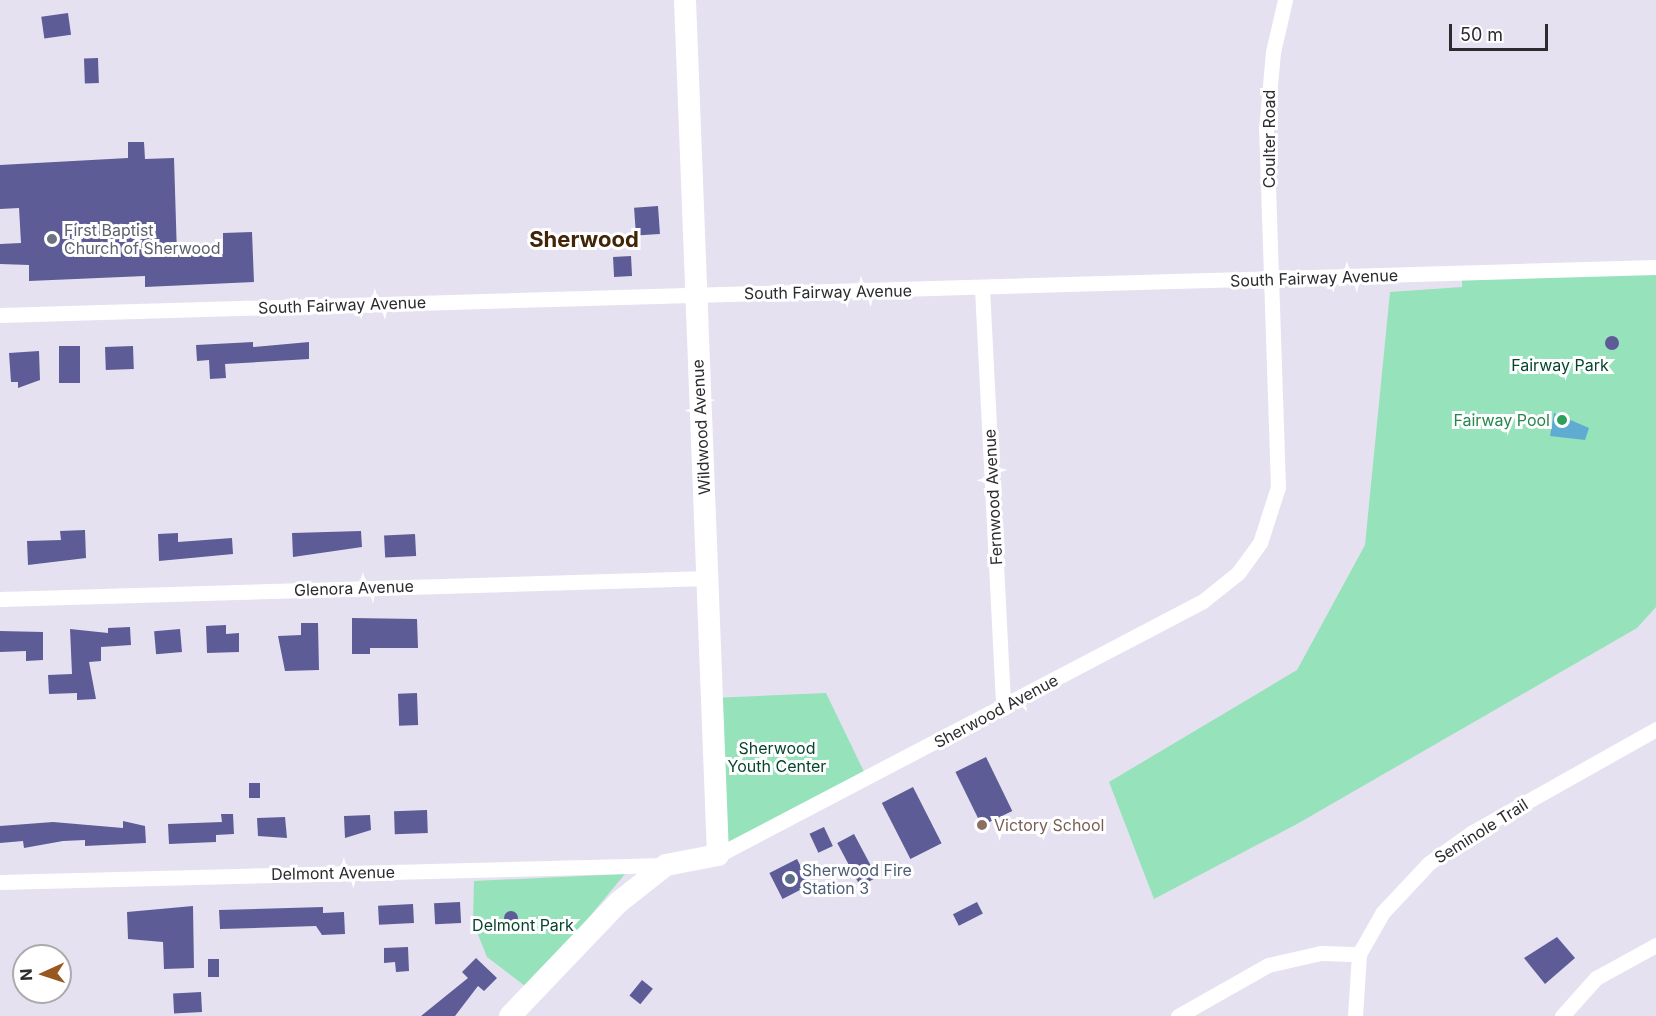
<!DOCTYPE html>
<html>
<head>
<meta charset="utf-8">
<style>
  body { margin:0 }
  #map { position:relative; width:1656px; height:1016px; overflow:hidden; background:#e6e1f0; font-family:Inter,sans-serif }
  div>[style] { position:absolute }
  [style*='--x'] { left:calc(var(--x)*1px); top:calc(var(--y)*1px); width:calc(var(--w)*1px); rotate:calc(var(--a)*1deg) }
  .green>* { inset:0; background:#96e2ba }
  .water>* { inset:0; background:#5facd2 }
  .building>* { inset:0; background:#5d5c97; transform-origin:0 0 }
  .round { border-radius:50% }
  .street>* { height:15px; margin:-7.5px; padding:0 7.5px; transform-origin:7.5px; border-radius:7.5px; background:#fff }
  .secondary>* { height:22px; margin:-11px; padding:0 11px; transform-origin:11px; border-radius:11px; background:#fff }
  .dots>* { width:16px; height:16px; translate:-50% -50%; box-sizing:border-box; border:3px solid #fff; border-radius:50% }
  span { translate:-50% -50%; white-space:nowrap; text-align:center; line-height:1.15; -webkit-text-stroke:6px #fff; paint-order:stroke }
  .street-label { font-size:16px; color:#2c2b30 }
  .worship-label { font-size:16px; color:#5b616d }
  .left { translate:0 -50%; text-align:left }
  .park-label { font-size:16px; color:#07462d }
  .leisure-label { font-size:16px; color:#27864d }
  .right { translate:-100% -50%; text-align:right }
  .education-label { font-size:16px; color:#785e54 }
  .service-label { font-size:16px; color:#4e5e75 }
  .district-label { font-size:22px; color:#422409; font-weight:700 }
  .north { position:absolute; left:12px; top:944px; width:60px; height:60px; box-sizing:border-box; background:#fff; border:2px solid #abaaac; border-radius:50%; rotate:267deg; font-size:16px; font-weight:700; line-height:24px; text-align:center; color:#2c2b30 }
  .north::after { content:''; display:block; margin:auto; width:21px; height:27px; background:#97591f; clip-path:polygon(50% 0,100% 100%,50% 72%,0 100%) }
  .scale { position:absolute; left:1449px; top:24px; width:99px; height:27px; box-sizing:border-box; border:3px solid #2c2b30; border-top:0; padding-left:8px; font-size:18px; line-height:21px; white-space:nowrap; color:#2c2b30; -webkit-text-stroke:4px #fff; paint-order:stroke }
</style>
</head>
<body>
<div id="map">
  <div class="green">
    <div style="clip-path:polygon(1656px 266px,1656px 607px,1637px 628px,1297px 824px,1154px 899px,1109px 782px,1297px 670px,1365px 545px,1390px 292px,1462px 287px,1462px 271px)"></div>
    <div style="clip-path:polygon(826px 693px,868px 780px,718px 855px,712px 698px)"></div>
    <div style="clip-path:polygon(625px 874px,529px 989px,487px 957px,473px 922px,474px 881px)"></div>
  </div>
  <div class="water">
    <div style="clip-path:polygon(1554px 413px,1589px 428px,1585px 440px,1550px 436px)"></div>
  </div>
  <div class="building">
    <div style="left:68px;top:13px;width:22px;height:27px;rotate:82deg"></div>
    <div style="left:98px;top:58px;width:25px;height:14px;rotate:88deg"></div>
    <div style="clip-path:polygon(128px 142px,144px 142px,145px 159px,174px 158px,177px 255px,223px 254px,223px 233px,252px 232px,254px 282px,145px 287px,145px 276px,29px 281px,29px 265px,0 264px,0 244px,21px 243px,19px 208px,0 209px,0 165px,128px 158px)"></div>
    <div style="left:658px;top:206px;width:28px;height:24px;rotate:86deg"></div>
    <div style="left:631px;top:256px;width:20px;height:18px;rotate:87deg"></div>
    <div class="round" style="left:1605px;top:336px;width:14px;height:14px"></div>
    <div style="clip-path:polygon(253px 342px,253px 347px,309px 342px,309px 359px,225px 364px,226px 378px,210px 379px,209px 360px,197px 361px,196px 345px)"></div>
    <div style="left:59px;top:346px;width:21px;height:37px"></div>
    <div style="left:133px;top:346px;width:23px;height:28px;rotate:88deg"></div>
    <div style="clip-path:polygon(39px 351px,40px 380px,18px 388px,18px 382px,11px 382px,9px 353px)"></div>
    <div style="clip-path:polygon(85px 530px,86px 558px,28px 565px,27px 541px,61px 540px,60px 531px)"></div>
    <div style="clip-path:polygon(361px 531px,362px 547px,293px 557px,292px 533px)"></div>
    <div style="clip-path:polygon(178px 533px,178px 542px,232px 538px,233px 554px,159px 561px,158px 534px)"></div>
    <div style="left:415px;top:534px;width:22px;height:31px;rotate:87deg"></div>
    <div style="clip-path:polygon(352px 618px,417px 619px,418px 648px,370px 648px,370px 654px,352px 654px)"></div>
    <div style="clip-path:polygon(301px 623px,318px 623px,319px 670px,285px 671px,278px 636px,301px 635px)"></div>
    <div style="clip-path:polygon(226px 625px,226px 634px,239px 633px,239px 652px,207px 653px,206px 626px)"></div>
    <div style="clip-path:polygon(130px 627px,131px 645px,101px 647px,101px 661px,89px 662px,96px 699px,77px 700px,77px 693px,49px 694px,48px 675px,72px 674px,70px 629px,108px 633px,108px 628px)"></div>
    <div style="left:180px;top:629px;width:23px;height:26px;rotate:85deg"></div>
    <div style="clip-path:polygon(0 631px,43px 632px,43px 660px,26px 661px,26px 651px,0 652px)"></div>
    <div style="left:417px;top:693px;width:32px;height:19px;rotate:88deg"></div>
    <div style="left:986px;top:757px;width:60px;height:34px;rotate:64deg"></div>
    <div style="left:249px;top:783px;width:11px;height:15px"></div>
    <div style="left:913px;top:787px;width:63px;height:35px;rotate:63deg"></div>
    <div style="left:427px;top:810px;width:23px;height:33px;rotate:88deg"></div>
    <div style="clip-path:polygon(221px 814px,233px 814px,234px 834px,216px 835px,216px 842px,169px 844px,168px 824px,222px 822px)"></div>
    <div style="clip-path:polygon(370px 815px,371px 830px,345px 838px,344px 816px)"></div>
    <div style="clip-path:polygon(285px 817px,287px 838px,258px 836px,257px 818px)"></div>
    <div style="clip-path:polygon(123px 821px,145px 826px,146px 843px,85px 846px,85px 840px,63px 841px,24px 848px,23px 841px,0 843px,0 826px,53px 822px,123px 828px)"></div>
    <div style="left:824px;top:827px;width:21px;height:16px;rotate:65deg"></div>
    <div style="left:854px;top:834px;width:49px;height:19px;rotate:62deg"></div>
    <div style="left:797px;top:859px;width:29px;height:31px;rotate:63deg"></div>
    <div style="left:460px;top:902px;width:21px;height:26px;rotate:87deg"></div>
    <div style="left:977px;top:902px;width:13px;height:27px;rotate:63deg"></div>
    <div style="left:413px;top:904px;width:19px;height:35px;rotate:87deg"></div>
    <div style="clip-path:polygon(193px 906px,194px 968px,164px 969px,163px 942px,128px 939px,127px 912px)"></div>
    <div style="clip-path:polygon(323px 907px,323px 913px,344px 912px,345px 934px,322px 935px,316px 926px,220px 929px,219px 910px)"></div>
    <div class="round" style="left:504px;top:911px;width:14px;height:14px"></div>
    <div style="clip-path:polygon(1557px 937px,1575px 958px,1545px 984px,1524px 958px)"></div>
    <div style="clip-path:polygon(408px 947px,409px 971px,396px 972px,395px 962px,384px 963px,384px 948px)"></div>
    <div style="clip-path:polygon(476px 958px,497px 978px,484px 991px,478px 986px,455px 1016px,421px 1016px,468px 978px,462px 972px)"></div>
    <div style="left:208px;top:959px;width:11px;height:18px"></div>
    <div style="left:642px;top:980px;width:14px;height:20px;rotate:39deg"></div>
    <div style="left:201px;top:992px;width:20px;height:28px;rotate:87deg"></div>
  </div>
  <div class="street">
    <div style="--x:982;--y:288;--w:420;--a:87.1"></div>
    <div style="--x:0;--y:315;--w:1657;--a:-1.66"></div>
    <div style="--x:0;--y:599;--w:708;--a:-1.7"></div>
    <div style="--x:718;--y:855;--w:547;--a:-27.64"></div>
    <div style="--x:1203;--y:601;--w:45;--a:-38.7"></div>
    <div style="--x:1238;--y:573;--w:37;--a:-54"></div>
    <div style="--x:1260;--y:543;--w:59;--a:-72.2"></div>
    <div style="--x:1278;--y:487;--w:358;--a:-91.9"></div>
    <div style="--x:1266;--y:129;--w:77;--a:-84.8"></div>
    <div style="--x:1273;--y:52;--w:53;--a:-77"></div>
    <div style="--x:0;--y:882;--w:666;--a:-1.46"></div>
    <div style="--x:1178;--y:1016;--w:103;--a:-29.5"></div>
    <div style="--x:1268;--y:965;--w:54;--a:-12.8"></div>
    <div style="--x:1321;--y:953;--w:38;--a:2"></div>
    <div style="--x:1355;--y:1016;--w:62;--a:-86.3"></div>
    <div style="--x:1359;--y:954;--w:48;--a:-60.3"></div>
    <div style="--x:1383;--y:912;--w:67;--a:-46.8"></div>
    <div style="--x:1429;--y:863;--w:52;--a:-35.5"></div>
    <div style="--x:1471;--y:833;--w:212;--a:-29.3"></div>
    <div style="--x:1562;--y:1016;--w:51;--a:-48.2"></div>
    <div style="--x:1596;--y:978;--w:68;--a:-28.8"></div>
  </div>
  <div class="secondary">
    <div style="--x:510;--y:1016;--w:158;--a:-46.3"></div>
    <div style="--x:619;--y:902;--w:60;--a:-38.2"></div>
    <div style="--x:666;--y:865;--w:53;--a:-10.9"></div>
    <div style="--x:718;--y:855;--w:856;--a:-92.21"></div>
  </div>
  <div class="dots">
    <div style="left:52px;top:239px;background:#6b7280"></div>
    <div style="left:1562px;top:420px;background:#2e9e5b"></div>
    <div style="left:982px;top:825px;background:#8d6e63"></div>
    <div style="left:790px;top:879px;background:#5c6f8a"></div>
  </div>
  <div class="street-label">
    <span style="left:1269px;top:139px;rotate:-90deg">Coulter Road</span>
    <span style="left:1314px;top:278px;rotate:-2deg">South Fairway Avenue</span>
    <span style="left:828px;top:292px;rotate:-1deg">South Fairway Avenue</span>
    <span style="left:342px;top:305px;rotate:-2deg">South Fairway Avenue</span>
    <span style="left:701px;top:427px;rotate:-93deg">Wildwood Avenue</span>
    <span style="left:993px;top:497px;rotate:-93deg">Fernwood Avenue</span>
    <span style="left:354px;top:588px;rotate:-2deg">Glenora Avenue</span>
    <span style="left:996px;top:711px;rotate:-28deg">Sherwood Avenue</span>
    <span style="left:1481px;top:831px;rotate:-32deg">Seminole Trail</span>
    <span style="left:333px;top:873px;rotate:-1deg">Delmont Avenue</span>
  </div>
  <div class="worship-label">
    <span class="left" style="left:64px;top:239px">First Baptist<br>Church of Sherwood</span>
  </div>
  <div class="park-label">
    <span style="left:1560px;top:365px">Fairway Park</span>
    <span style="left:777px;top:757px">Sherwood<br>Youth Center</span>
    <span style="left:523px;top:925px">Delmont Park</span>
  </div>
  <div class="leisure-label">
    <span class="right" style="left:1550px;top:420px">Fairway Pool</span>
  </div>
  <div class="education-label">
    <span class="left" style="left:994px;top:825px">Victory School</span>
  </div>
  <div class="service-label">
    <span class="left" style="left:802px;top:879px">Sherwood Fire<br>Station 3</span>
  </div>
  <div class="district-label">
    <span style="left:584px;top:240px">Sherwood</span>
  </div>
  <div class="north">N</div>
  <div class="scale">50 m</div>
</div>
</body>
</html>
